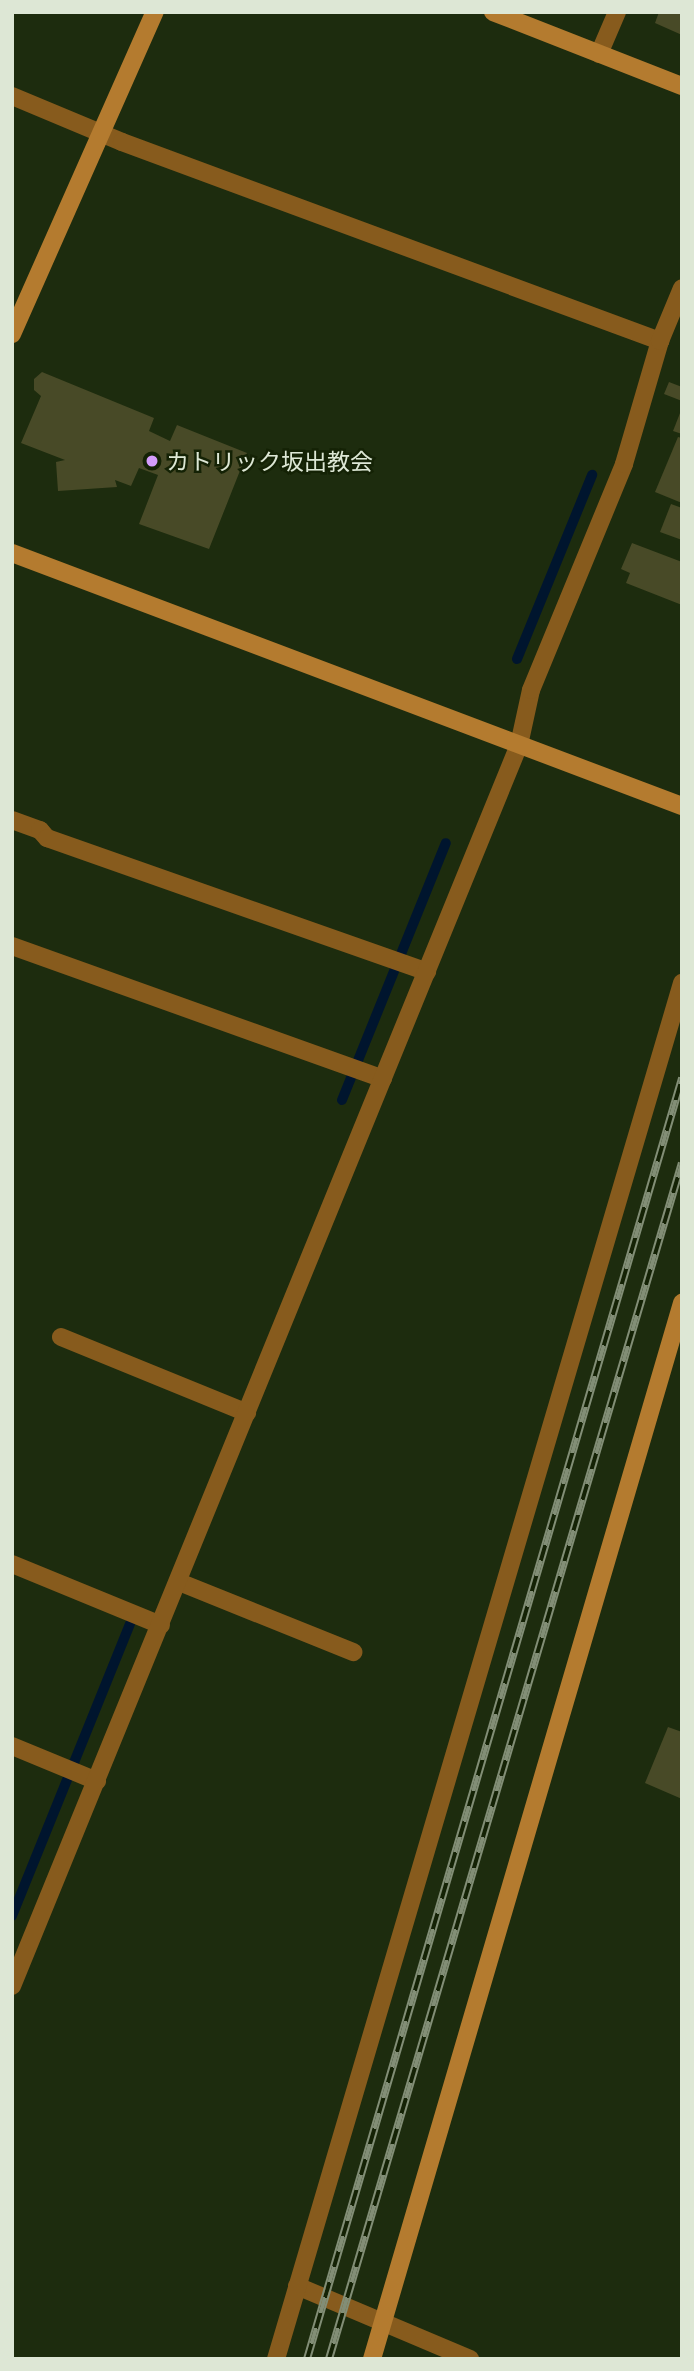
<!DOCTYPE html>
<html>
<head>
<meta charset="utf-8">
<style>
  body { margin:0 }
  #map { position:relative; width:694px; height:2371px; overflow:hidden; background:#1d2c0e; font-family:Barlow,"Noto Sans JP",sans-serif }
  div>[style] { position:absolute }
  [style*='--x'] { left:calc(var(--x)*1px); top:calc(var(--y)*1px); width:calc(var(--w)*1px); rotate:calc(var(--a)*1deg) }
  .stream>* { height:10px; margin:-5px; padding:0 5px; transform-origin:5px; border-radius:5px; background:#00152e }
  .building>* { inset:0; background:#484a27 }
  .lane>* { height:18px; margin:-9px; padding:0 9px; transform-origin:9px; border-radius:9px; background:#875b1d }
  .street>* { height:18px; margin:-9px; padding:0 9px; transform-origin:9px; border-radius:9px; background:#875b1d }
  .secondary>* { height:18px; margin:-9px; padding:0 9px; transform-origin:9px; border-radius:9px; background:#b47b2f }
  .rail>* { height:8px; margin-top:-4px; transform-origin:0; background:repeating-linear-gradient(90deg,#142205 0 16px,#828e76 0 32px); box-sizing:border-box; border-block:2px solid #828e76 }
  .dots>* { width:19px; height:19px; translate:-50% -50%; box-sizing:border-box; border:4px solid #142205; border-radius:50% }
  span { translate:-50% -50%; white-space:nowrap; text-align:center; line-height:1.15; -webkit-text-stroke:5px #142205; paint-order:stroke }
  .poi-label { font-size:23px; color:#dde7d5 }
  .left { translate:0 -50%; text-align:left }
  .frame { position:absolute; inset:0; border:14px solid #dde7d5; pointer-events:none }
</style>
</head>
<body>
<div id="map">
  <div class="stream">
    <div style="--x:517;--y:659;--w:199;--a:-67.8"></div>
    <div style="--x:342;--y:1100;--w:277;--a:-68"></div>
    <div style="--x:12;--y:1916;--w:315;--a:-68"></div>
  </div>
  <div class="building">
    <div style="clip-path:polygon(659px 12px,682px 12px,682px 35px,655px 23px)"></div>
    <div style="clip-path:polygon(42px 372px,154px 418px,149px 431px,170px 441px,177px 425px,247px 453px,209px 549px,139px 524px,158px 475px,139px 468px,131px 486px,115px 480px,117px 487px,58px 491px,56px 462px,65px 460px,21px 443px,41px 396px,34px 390px,34px 379px)"></div>
    <div style="clip-path:polygon(669px 382px,682px 387px,682px 401px,664px 394px)"></div>
    <div style="clip-path:polygon(682px 408px,682px 434px,673px 431px)"></div>
    <div style="clip-path:polygon(678px 437px,682px 438px,682px 503px,655px 492px)"></div>
    <div style="clip-path:polygon(671px 504px,682px 508px,682px 540px,660px 532px)"></div>
    <div style="clip-path:polygon(632px 543px,682px 562px,682px 605px,626px 583px,630px 573px,621px 569px)"></div>
    <div style="clip-path:polygon(668px 1727px,682px 1732px,682px 1799px,645px 1783px)"></div>
  </div>
  <div class="lane">
    <div style="--x:12;--y:820;--w:30;--a:20"></div>
    <div style="--x:40;--y:830;--w:11;--a:49"></div>
    <div style="--x:47;--y:838;--w:403;--a:19.4"></div>
  </div>
  <div class="street">
    <div style="--x:599;--y:54;--w:46;--a:-66.8"></div>
    <div style="--x:12;--y:96;--w:119;--a:22.7"></div>
    <div style="--x:122;--y:142;--w:574;--a:20.3"></div>
    <div style="--x:12;--y:946;--w:394;--a:19.7"></div>
    <div style="--x:61;--y:1337;--w:201;--a:22.2"></div>
    <div style="--x:12;--y:1564;--w:161;--a:22.3"></div>
    <div style="--x:179;--y:1582;--w:188;--a:21.9"></div>
    <div style="--x:12;--y:1746;--w:92;--a:22.4"></div>
    <div style="--x:12;--y:1986;--w:1341;--a:-67.78"></div>
    <div style="--x:519;--y:745;--w:56;--a:-77.7"></div>
    <div style="--x:531;--y:690;--w:244;--a:-67.6"></div>
    <div style="--x:624;--y:464;--w:128;--a:-73.7"></div>
    <div style="--x:660;--y:341;--w:57;--a:-67.5"></div>
    <div style="--x:297;--y:2286;--w:188;--a:22.9"></div>
    <div style="--x:276;--y:2359;--w:1435;--a:-73.56"></div>
  </div>
  <div class="secondary">
    <div style="--x:493;--y:12;--w:203;--a:21.4"></div>
    <div style="--x:12;--y:334;--w:352;--a:-66.1"></div>
    <div style="--x:12;--y:553;--w:716;--a:20.69"></div>
    <div style="--x:372;--y:2359;--w:1101;--a:-73.64"></div>
  </div>
  <div class="rail">
    <div style="--x:307;--y:2359;--w:1335;--a:-73.68"></div>
    <div style="--x:329;--y:2359;--w:1247;--a:-73.56"></div>
  </div>
  <div class="dots">
    <div style="left:152px;top:461px;background:#d49cfb"></div>
  </div>
  <div class="poi-label">
    <span class="left" style="left:166px;top:461px">カトリック坂出教会</span>
  </div>
  <div class="frame"></div>
</div>
</body>
</html>
